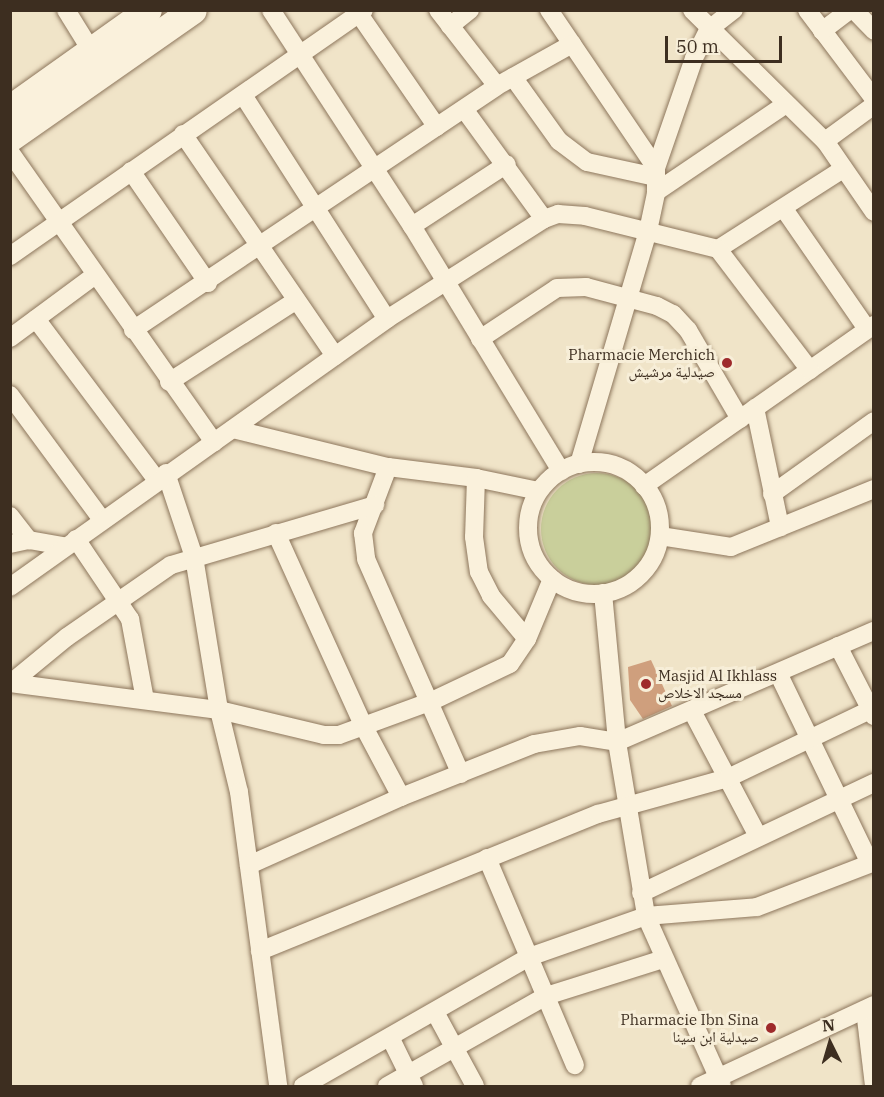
<!DOCTYPE html>
<html>
<head>
<meta charset="utf-8">
<style>
  body { margin:0 }
  #map { position:relative; width:884px; height:1097px; overflow:hidden; background:#f0e4c8; font-family:"IBM Plex Serif","Noto Naskh Arabic",serif }
  div>[style] { position:absolute }
  [style*='--x'] { left:calc(var(--x)*1px); top:calc(var(--y)*1px); width:calc(var(--w)*1px); rotate:calc(var(--a)*1deg) }
  .green>* { inset:0; background:#c9cf9b }
  .round { border-radius:50% }
  .building>* { inset:0; background:#cf9f7d }
  .roads { filter:drop-shadow(0 0 2px #8d765c) drop-shadow(0 0 2px #8d765c) }
  .street>* { height:18px; margin:-9px; padding:0 9px; transform-origin:9px; border-radius:9px; background:#faf1dc }
  .street>.ring { margin:-9px; padding:0; box-sizing:content-box; background:none; border:18px solid #faf1dc; border-radius:50% }
  .secondary>* { height:27px; margin:-13.5px; padding:0 13.5px; transform-origin:13.5px; border-radius:13.5px; background:#faf1dc }
  .dots>* { width:16px; height:16px; translate:-50% -50%; box-sizing:border-box; border:3px solid #f7eed8; border-radius:50% }
  span { translate:-50% -50%; white-space:nowrap; text-align:center; line-height:1.15; -webkit-text-stroke:6px #f7eed8; paint-order:stroke }
  .poi-label { font-size:15px; color:#3d2e20 }
  .right { translate:-100% -50%; text-align:right }
  .left { translate:0 -50%; text-align:left }
  .frame { position:absolute; inset:0; border:12px solid #3d2e20; pointer-events:none }
  .north { position:absolute; left:800px; top:1013px; width:60px; height:60px; -webkit-text-stroke:4px #f7eed8; paint-order:stroke; rotate:355deg; font-size:16px; font-weight:700; line-height:24px; text-align:center; color:#3d2e20 }
  .north::after { content:''; display:block; margin:auto; width:21px; height:27px; background:#3d2e20; clip-path:polygon(50% 0,100% 100%,50% 72%,0 100%) }
  .scale { position:absolute; left:665px; top:36px; width:117px; height:27px; box-sizing:border-box; border:3px solid #3d2e20; border-top:0; padding-left:8px; font-size:18px; line-height:21px; white-space:nowrap; color:#3d2e20; -webkit-text-stroke:4px #f7eed8; paint-order:stroke }
</style>
</head>
<body>
<div id="map">
  <div class="green">
    <div class="round" style="left:541px;top:473px;width:112px;height:112px"></div>
  </div>
  <div class="building">
    <div style="clip-path:polygon(651px 660px,672px 706px,643px 719px,630px 700px,628px 667px)"></div>
  </div>
  <div class="roads">
    <div class="street">
      <div style="--x:66;--y:10;--w:59;--a:58.2"></div>
      <div style="--x:271;--y:10;--w:258;--a:56.9"></div>
      <div style="--x:412;--y:226;--w:287;--a:58.7"></div>
      <div style="--x:438;--y:10;--w:96;--a:52.2"></div>
      <div style="--x:549;--y:10;--w:191;--a:55.9"></div>
      <div style="--x:692;--y:10;--w:187;--a:44.6"></div>
      <div style="--x:825;--y:141;--w:86;--a:55.4"></div>
      <div style="--x:807;--y:10;--w:111;--a:53"></div>
      <div style="--x:854;--y:10;--w:29;--a:46"></div>
      <div style="--x:359;--y:14;--w:137;--a:55.4"></div>
      <div style="--x:450;--y:26;--w:26;--a:-39"></div>
      <div style="--x:822;--y:31;--w:35;--a:-37"></div>
      <div style="--x:513;--y:77;--w:79;--a:54.3"></div>
      <div style="--x:559;--y:141;--w:35;--a:37"></div>
      <div style="--x:587;--y:162;--w:71;--a:12.3"></div>
      <div style="--x:243;--y:95;--w:266;--a:57.3"></div>
      <div style="--x:464;--y:109;--w:136;--a:54"></div>
      <div style="--x:183;--y:134;--w:269;--a:55.6"></div>
      <div style="--x:825;--y:141;--w:61;--a:-36.3"></div>
      <div style="--x:10;--y:152;--w:355;--a:54.9"></div>
      <div style="--x:131;--y:171;--w:136;--a:55.5"></div>
      <div style="--x:656;--y:192;--w:157;--a:-34.1"></div>
      <div style="--x:784;--y:209;--w:146;--a:55.3"></div>
      <div style="--x:412;--y:226;--w:113;--a:-33.1"></div>
      <div style="--x:718;--y:249;--w:148;--a:-32.6"></div>
      <div style="--x:10;--y:256;--w:431;--a:-34.8"></div>
      <div style="--x:36;--y:319;--w:201;--a:53.1"></div>
      <div style="--x:133;--y:330;--w:438;--a:-33.8"></div>
      <div style="--x:497;--y:86;--w:86;--a:-29.2"></div>
      <div style="--x:10;--y:338;--w:106;--a:-36.5"></div>
      <div style="--x:480;--y:339;--w:92;--a:-33.5"></div>
      <div style="--x:557;--y:288;--w:29;--a:-2"></div>
      <div style="--x:586;--y:287;--w:73;--a:15"></div>
      <div style="--x:657;--y:306;--w:18;--a:27"></div>
      <div style="--x:673;--y:314;--w:22;--a:47"></div>
      <div style="--x:688;--y:330;--w:103;--a:59.7"></div>
      <div style="--x:169;--y:382;--w:150;--a:-32.7"></div>
      <div style="--x:10;--y:395;--w:155;--a:53.6"></div>
      <div style="--x:755;--y:408;--w:122;--a:78.1"></div>
      <div style="--x:233;--y:429;--w:160;--a:13.8"></div>
      <div style="--x:388;--y:467;--w:89;--a:7.1"></div>
      <div style="--x:476;--y:478;--w:64;--a:11.7"></div>
      <div class="ring" style="left:528px;top:462px;width:114px;height:114px"></div>
      <div style="--x:579;--y:464;--w:243;--a:-73.5"></div>
      <div style="--x:648;--y:231;--w:40;--a:-78"></div>
      <div style="--x:656;--y:192;--w:24;--a:-90"></div>
      <div style="--x:656;--y:168;--w:116;--a:-70.9"></div>
      <div style="--x:694;--y:58;--w:31;--a:-63"></div>
      <div style="--x:708;--y:30;--w:33;--a:-38"></div>
      <div style="--x:388;--y:467;--w:71;--a:110.7"></div>
      <div style="--x:363;--y:533;--w:26;--a:83"></div>
      <div style="--x:366;--y:559;--w:235;--a:66.2"></div>
      <div style="--x:166;--y:473;--w:89;--a:71.6"></div>
      <div style="--x:194;--y:557;--w:155;--a:80.7"></div>
      <div style="--x:219;--y:710;--w:84;--a:76.3"></div>
      <div style="--x:239;--y:792;--w:297;--a:82.4"></div>
      <div style="--x:476;--y:478;--w:59;--a:91.9"></div>
      <div style="--x:474;--y:537;--w:35;--a:82"></div>
      <div style="--x:479;--y:572;--w:27;--a:63"></div>
      <div style="--x:491;--y:596;--w:56;--a:50.1"></div>
      <div style="--x:644;--y:486;--w:281;--a:-35"></div>
      <div style="--x:772;--y:494;--w:125;--a:-35.6"></div>
      <div style="--x:10;--y:516;--w:31;--a:52"></div>
      <div style="--x:29;--y:540;--w:36;--a:10"></div>
      <div style="--x:276;--y:533;--w:213;--a:65.6"></div>
      <div style="--x:364;--y:727;--w:79;--a:62.1"></div>
      <div style="--x:660;--y:536;--w:72;--a:8.8"></div>
      <div style="--x:731;--y:547;--w:154;--a:-22.1"></div>
      <div style="--x:76;--y:539;--w:97;--a:56"></div>
      <div style="--x:130;--y:619;--w:82;--a:79.5"></div>
      <div style="--x:10;--y:544;--w:19;--a:-12"></div>
      <div style="--x:10;--y:587;--w:463;--a:-35.4"></div>
      <div style="--x:387;--y:319;--w:186;--a:-32.5"></div>
      <div style="--x:544;--y:219;--w:15;--a:-20"></div>
      <div style="--x:558;--y:214;--w:27;--a:4"></div>
      <div style="--x:585;--y:216;--w:137;--a:13.9"></div>
      <div style="--x:718;--y:249;--w:152;--a:52.8"></div>
      <div style="--x:603;--y:593;--w:150;--a:84.6"></div>
      <div style="--x:617;--y:742;--w:176;--a:80.5"></div>
      <div style="--x:646;--y:916;--w:186;--a:65.9"></div>
      <div style="--x:838;--y:646;--w:79;--a:62.8"></div>
      <div style="--x:778;--y:673;--w:211;--a:64.2"></div>
      <div style="--x:10;--y:683;--w:211;--a:7.4"></div>
      <div style="--x:219;--y:710;--w:108;--a:13.4"></div>
      <div style="--x:324;--y:735;--w:15;--a:0"></div>
      <div style="--x:339;--y:735;--w:99;--a:-20.1"></div>
      <div style="--x:432;--y:701;--w:86;--a:-25.4"></div>
      <div style="--x:510;--y:664;--w:30;--a:-56"></div>
      <div style="--x:527;--y:639;--w:65;--a:-67.4"></div>
      <div style="--x:11;--y:683;--w:72;--a:-39.4"></div>
      <div style="--x:67;--y:637;--w:126;--a:-34.7"></div>
      <div style="--x:171;--y:565;--w:213;--a:-16.4"></div>
      <div style="--x:692;--y:711;--w:141;--a:62.2"></div>
      <div style="--x:487;--y:858;--w:225;--a:67"></div>
      <div style="--x:249;--y:865;--w:167;--a:-24.1"></div>
      <div style="--x:401;--y:797;--w:143;--a:-21.7"></div>
      <div style="--x:534;--y:744;--w:47;--a:-9.9"></div>
      <div style="--x:580;--y:736;--w:37;--a:9"></div>
      <div style="--x:617;--y:742;--w:280;--a:-23.4"></div>
      <div style="--x:641;--y:893;--w:258;--a:-25.3"></div>
      <div style="--x:260;--y:951;--w:365;--a:-22.1"></div>
      <div style="--x:598;--y:814;--w:135;--a:-15.5"></div>
      <div style="--x:728;--y:778;--w:162;--a:-25.6"></div>
      <div style="--x:865;--y:1010;--w:76;--a:83.2"></div>
      <div style="--x:435;--y:1012;--w:84;--a:61.6"></div>
      <div style="--x:390;--y:1037;--w:55;--a:63.9"></div>
      <div style="--x:303;--y:1086;--w:260;--a:-29.7"></div>
      <div style="--x:529;--y:957;--w:124;--a:-19.3"></div>
      <div style="--x:646;--y:916;--w:111;--a:-4.6"></div>
      <div style="--x:757;--y:907;--w:125;--a:-21"></div>
      <div style="--x:387;--y:1086;--w:183;--a:-29.5"></div>
      <div style="--x:546;--y:996;--w:123;--a:-17.5"></div>
      <div style="--x:700;--y:1086;--w:192;--a:-25"></div>
    </div>
    <div class="secondary">
      <div style="--x:10;--y:108;--w:169;--a:-35.4"></div>
      <div style="--x:10;--y:138;--w:223;--a:-35"></div>
    </div>
  </div>
  <div class="dots">
    <div style="left:727px;top:363px;background:#9e2a2b"></div>
    <div style="left:646px;top:684px;background:#9e2a2b"></div>
    <div style="left:771px;top:1028px;background:#9e2a2b"></div>
  </div>
  <div class="poi-label">
    <span class="right" style="left:715px;top:363px">Pharmacie Merchich<br>صيدلية مرشيش</span>
    <span class="left" style="left:658px;top:684px">Masjid Al Ikhlass<br>مسجد الاخلاص</span>
    <span class="right" style="left:759px;top:1028px">Pharmacie Ibn Sina<br>صيدلية ابن سينا</span>
  </div>
  <div class="frame"></div>
  <div class="north">N</div>
  <div class="scale">50 m</div>
</div>
</body>
</html>
